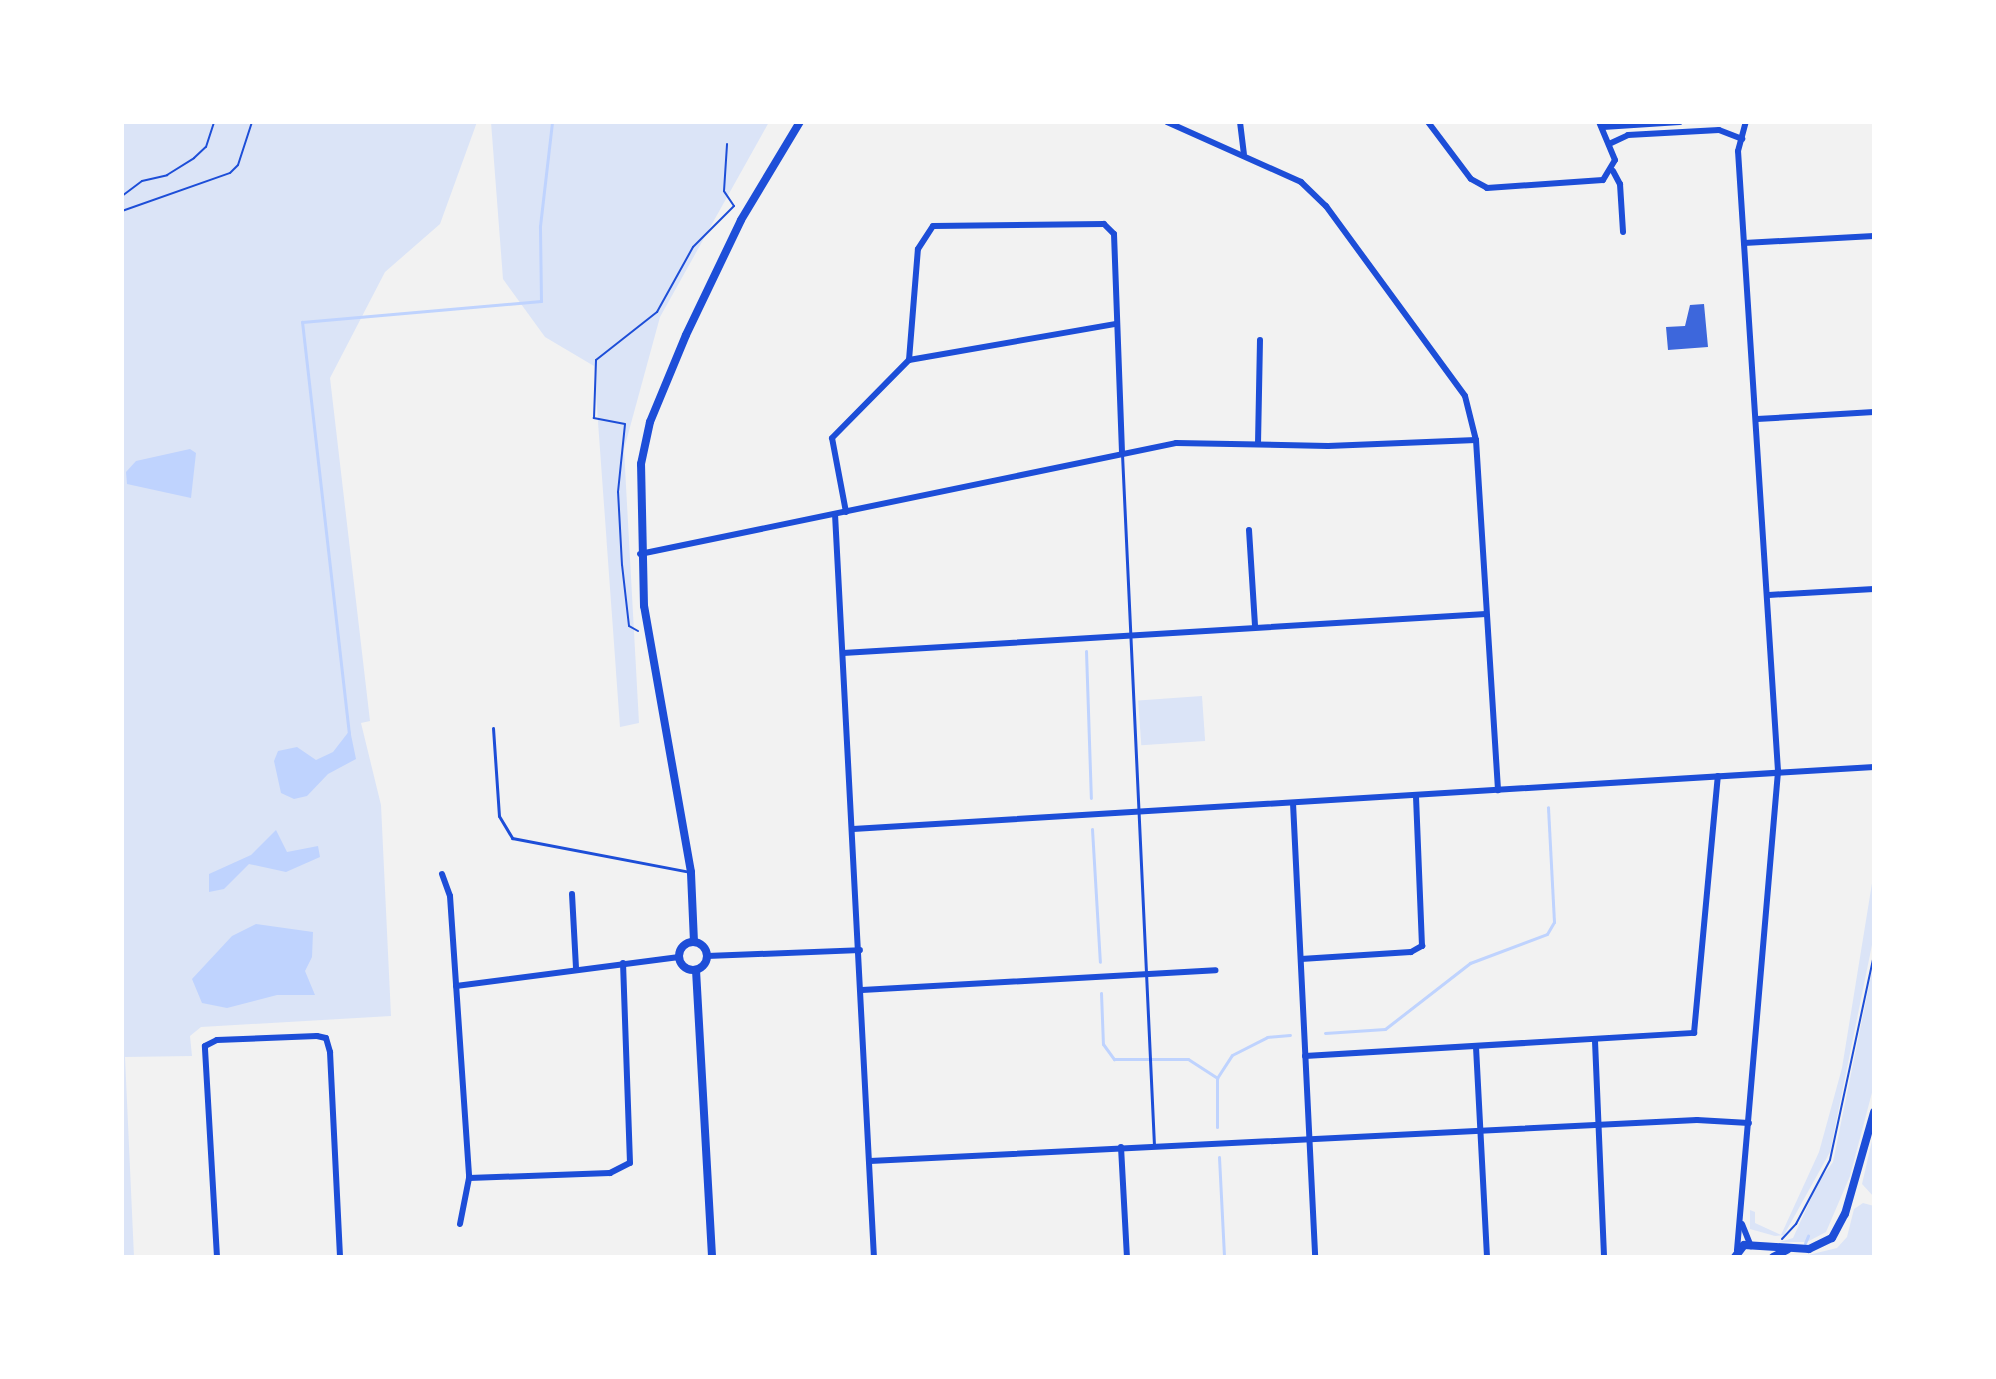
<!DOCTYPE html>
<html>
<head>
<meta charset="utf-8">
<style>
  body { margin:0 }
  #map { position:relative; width:1996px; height:1379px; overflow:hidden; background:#f2f2f2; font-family:"Playfair Display",serif }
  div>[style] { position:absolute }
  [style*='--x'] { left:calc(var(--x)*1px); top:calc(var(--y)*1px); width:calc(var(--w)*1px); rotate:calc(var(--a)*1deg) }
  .green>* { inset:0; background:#dbe4f7; transform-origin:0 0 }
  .water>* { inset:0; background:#bfd3fe }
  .stream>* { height:3px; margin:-1.5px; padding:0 1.5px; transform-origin:1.5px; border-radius:1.5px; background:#bfd3fe }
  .building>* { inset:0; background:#3d67dc }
  .path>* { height:2px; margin:-1px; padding:0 1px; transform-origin:1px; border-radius:1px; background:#1d4ed8 }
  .service>* { height:3px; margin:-1.5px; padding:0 1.5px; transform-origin:1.5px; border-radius:1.5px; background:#1d4ed8 }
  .minor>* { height:6px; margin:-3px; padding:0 3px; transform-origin:3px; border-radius:3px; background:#1d4ed8 }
  .secondary>* { height:8px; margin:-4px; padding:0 4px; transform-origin:4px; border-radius:4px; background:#1d4ed8 }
  .secondary>.ring { margin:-4px; padding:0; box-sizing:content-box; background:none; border:8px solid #1d4ed8; border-radius:50% }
  span { translate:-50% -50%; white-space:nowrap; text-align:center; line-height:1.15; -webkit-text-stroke:8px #fff; paint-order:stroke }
  .frame { position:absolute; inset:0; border:124px solid #fff; pointer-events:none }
</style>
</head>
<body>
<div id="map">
  <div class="green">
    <div style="clip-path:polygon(122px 122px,477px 122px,440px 224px,385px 272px,330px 378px,370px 721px,361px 723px,381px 805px,391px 1016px,201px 1027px,190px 1036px,192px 1056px,125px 1057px,134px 1257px,122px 1257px)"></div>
    <div style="clip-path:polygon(491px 122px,769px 122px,660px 317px,624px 449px,639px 723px,620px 727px,594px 366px,545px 337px,503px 279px)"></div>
    <div style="left:1202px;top:696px;width:45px;height:64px;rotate:86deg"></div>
    <div style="clip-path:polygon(1874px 871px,1874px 935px,1830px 1152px,1784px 1235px,1775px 1236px,1750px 1229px,1750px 1210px,1755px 1212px,1755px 1223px,1781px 1235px,1819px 1152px,1842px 1068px)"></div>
    <div style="clip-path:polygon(1874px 961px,1874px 1085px,1850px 1176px,1826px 1232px,1807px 1242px,1780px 1242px,1793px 1238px,1819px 1181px,1833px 1162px)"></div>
    <div style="clip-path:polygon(1874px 1132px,1874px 1197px,1862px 1184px)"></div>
    <div style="clip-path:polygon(1863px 1203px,1874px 1206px,1874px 1257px,1800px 1257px,1837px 1248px,1847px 1237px,1854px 1209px)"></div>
  </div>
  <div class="water">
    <div style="clip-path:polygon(190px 449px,196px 453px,191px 498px,127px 484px,126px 472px,136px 461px)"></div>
    <div style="clip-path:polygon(350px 730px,356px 759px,328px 774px,307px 796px,294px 799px,281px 793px,274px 761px,278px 751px,297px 747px,316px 760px,333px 752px)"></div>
    <div style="clip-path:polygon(276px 830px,287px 852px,318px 846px,320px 857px,286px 872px,249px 864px,224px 889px,209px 892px,209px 874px,251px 855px)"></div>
    <div style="clip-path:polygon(256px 924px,313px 932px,312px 957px,305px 971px,315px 995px,277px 995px,227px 1008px,202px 1003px,192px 979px,232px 936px)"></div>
  </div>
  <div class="stream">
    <div style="--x:1086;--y:651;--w:147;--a:88.1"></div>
    <div style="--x:349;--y:734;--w:415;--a:-96.5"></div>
    <div style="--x:302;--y:322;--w:240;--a:-5"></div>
    <div style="--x:541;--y:301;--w:75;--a:-90.8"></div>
    <div style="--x:540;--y:226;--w:105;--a:-83.4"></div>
    <div style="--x:1092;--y:829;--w:133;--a:86.6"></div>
    <div style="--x:1101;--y:993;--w:51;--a:87.8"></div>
    <div style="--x:1103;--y:1044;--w:19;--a:54"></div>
    <div style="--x:1114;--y:1059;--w:74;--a:0"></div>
    <div style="--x:1188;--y:1059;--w:35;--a:33"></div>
    <div style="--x:1325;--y:1033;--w:60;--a:-3.8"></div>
    <div style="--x:1385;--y:1029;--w:108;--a:-37.8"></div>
    <div style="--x:1470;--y:963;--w:82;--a:-20.6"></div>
    <div style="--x:1547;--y:934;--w:14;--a:-60"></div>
    <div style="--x:1554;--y:922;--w:115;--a:-93"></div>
    <div style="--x:1217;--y:1127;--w:49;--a:-90"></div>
    <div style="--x:1217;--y:1078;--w:27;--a:-57"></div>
    <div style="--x:1232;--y:1055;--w:39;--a:-27"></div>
    <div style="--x:1267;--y:1037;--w:23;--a:-5"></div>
    <div style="--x:1219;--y:1157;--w:100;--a:87.1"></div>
    <div style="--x:1805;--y:1243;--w:8;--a:-67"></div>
  </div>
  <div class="building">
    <div style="clip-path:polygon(1704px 304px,1708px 347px,1668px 350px,1666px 327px,1685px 326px,1690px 305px)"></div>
  </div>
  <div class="path">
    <div style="--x:122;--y:196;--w:25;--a:-37"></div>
    <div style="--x:142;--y:181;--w:26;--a:-13"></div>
    <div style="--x:167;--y:175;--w:32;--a:-32"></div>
    <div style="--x:194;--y:158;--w:16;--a:-43"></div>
    <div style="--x:206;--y:147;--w:26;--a:-72"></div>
    <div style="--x:122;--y:211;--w:114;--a:-19.4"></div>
    <div style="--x:230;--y:173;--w:11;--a:-45"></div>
    <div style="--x:238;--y:165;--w:45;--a:-72"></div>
    <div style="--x:638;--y:631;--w:10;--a:-151"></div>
    <div style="--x:629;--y:626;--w:61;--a:-96.5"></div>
    <div style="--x:622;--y:565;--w:73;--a:-93.1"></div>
    <div style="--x:618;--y:492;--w:68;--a:-84.1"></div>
    <div style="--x:625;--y:424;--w:32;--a:-169"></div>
    <div style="--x:594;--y:418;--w:58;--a:-88"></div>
    <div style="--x:596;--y:360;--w:78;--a:-38.2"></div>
    <div style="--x:657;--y:312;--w:74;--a:-61"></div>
    <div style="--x:693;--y:247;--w:58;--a:-45"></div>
    <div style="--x:734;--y:206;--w:18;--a:-124"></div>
    <div style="--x:724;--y:191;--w:47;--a:-86.3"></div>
    <div style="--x:1782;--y:1239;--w:21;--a:-47"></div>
    <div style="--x:1796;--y:1224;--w:72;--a:-62"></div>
    <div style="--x:1830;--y:1160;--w:211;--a:-77.9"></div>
  </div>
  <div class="service">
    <div style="--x:1122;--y:454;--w:692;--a:87.35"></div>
    <div style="--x:493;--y:728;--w:88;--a:86.1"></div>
    <div style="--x:499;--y:816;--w:26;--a:59"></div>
    <div style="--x:512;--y:838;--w:182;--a:10.8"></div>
  </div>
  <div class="minor">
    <div style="--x:1167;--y:122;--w:147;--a:24.1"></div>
    <div style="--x:1301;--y:182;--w:35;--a:44"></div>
    <div style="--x:1326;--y:206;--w:235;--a:53.8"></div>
    <div style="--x:1465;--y:396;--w:45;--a:76"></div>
    <div style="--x:1476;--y:440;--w:351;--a:86.4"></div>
    <div style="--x:1240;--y:122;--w:32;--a:83"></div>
    <div style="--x:1428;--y:122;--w:71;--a:53"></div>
    <div style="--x:1471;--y:179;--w:18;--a:29"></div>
    <div style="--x:1487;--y:188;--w:116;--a:-3.9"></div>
    <div style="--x:1603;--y:180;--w:23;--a:-59"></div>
    <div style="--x:1615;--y:160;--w:41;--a:-112.8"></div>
    <div style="--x:1603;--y:127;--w:77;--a:-3.7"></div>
    <div style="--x:1609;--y:144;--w:21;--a:-25"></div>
    <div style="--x:1628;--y:135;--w:91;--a:-3.1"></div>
    <div style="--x:1719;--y:130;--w:25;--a:21"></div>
    <div style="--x:1613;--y:171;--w:15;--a:62"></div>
    <div style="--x:1620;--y:184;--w:48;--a:86.4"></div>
    <div style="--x:1744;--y:243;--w:130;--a:-3.1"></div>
    <div style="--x:909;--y:360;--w:210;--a:-9.9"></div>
    <div style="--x:1757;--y:419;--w:117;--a:-3.4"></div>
    <div style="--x:1258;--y:444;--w:104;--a:-88.9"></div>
    <div style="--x:846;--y:512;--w:75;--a:-100.7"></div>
    <div style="--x:832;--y:438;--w:110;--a:-45.4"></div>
    <div style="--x:909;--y:360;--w:111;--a:-85.4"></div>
    <div style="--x:918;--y:249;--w:27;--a:-57"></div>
    <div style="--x:933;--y:226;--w:171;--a:-0.7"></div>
    <div style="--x:1104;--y:224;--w:14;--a:45"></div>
    <div style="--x:1114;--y:234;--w:220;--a:87.9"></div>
    <div style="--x:835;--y:514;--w:744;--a:87"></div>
    <div style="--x:1249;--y:530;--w:96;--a:86.4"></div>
    <div style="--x:640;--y:554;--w:547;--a:-11.7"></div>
    <div style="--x:1176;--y:443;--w:152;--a:1.1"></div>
    <div style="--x:1328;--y:446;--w:148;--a:-2.3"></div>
    <div style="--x:1769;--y:595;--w:105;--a:-3.3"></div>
    <div style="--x:843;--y:653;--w:644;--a:-3.47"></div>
    <div style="--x:1293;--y:803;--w:455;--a:87.2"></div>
    <div style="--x:853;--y:829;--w:1023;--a:-3.48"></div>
    <div style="--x:442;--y:874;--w:23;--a:70"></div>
    <div style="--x:450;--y:896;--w:283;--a:86.1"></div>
    <div style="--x:469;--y:1178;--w:141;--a:-2"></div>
    <div style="--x:610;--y:1173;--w:22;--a:-27"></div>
    <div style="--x:630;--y:1163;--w:200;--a:-92"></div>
    <div style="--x:572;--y:894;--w:74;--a:86.9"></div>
    <div style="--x:707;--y:956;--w:153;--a:-2.2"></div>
    <div style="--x:1301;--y:959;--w:110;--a:-3.6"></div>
    <div style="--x:1411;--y:952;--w:13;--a:-29"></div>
    <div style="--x:1422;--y:946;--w:151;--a:-92.3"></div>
    <div style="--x:456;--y:986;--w:225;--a:-7.4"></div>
    <div style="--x:862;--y:990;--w:354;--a:-3.2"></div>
    <div style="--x:1595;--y:1041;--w:216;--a:87.6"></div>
    <div style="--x:1476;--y:1047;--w:210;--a:87"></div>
    <div style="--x:1305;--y:1056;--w:390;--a:-3.4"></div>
    <div style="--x:1694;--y:1033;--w:258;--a:-84.7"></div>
    <div style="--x:1121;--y:1147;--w:110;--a:86.9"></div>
    <div style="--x:870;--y:1161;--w:828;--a:-2.84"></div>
    <div style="--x:1697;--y:1120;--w:52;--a:3.3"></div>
    <div style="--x:460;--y:1224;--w:47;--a:-78.9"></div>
    <div style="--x:1742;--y:1224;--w:24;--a:68"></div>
    <div style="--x:1737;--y:1250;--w:481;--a:-85.1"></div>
    <div style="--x:1778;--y:771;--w:621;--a:-93.69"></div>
    <div style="--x:1738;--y:151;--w:30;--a:-75"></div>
    <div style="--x:217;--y:1257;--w:211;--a:-93.3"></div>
    <div style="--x:205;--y:1046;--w:13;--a:-27"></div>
    <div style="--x:217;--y:1040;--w:100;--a:-2.3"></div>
    <div style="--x:317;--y:1036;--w:9;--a:13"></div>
    <div style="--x:326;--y:1038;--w:15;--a:74"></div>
    <div style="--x:330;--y:1052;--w:205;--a:87.2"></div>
  </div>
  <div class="secondary">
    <div class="ring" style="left:679px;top:942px;width:20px;height:20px"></div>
    <div style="--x:694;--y:942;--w:70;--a:-92.5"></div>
    <div style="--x:691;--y:872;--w:270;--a:-100"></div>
    <div style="--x:644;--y:606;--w:142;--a:-91.2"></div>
    <div style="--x:641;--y:464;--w:43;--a:-77.9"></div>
    <div style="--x:650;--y:422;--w:94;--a:-67.5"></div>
    <div style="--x:686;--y:335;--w:127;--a:-64.4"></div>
    <div style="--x:741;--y:220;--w:114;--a:-59"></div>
    <div style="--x:696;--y:970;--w:287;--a:86.8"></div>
    <div style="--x:1735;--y:1257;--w:15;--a:-53"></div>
    <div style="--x:1744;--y:1245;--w:65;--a:3.5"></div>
    <div style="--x:1809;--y:1249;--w:25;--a:-26"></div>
    <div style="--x:1832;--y:1238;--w:27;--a:-62"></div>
    <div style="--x:1845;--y:1214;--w:106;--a:-74.1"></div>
    <div style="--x:1773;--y:1257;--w:16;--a:-27"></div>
  </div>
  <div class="frame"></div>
</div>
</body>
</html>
